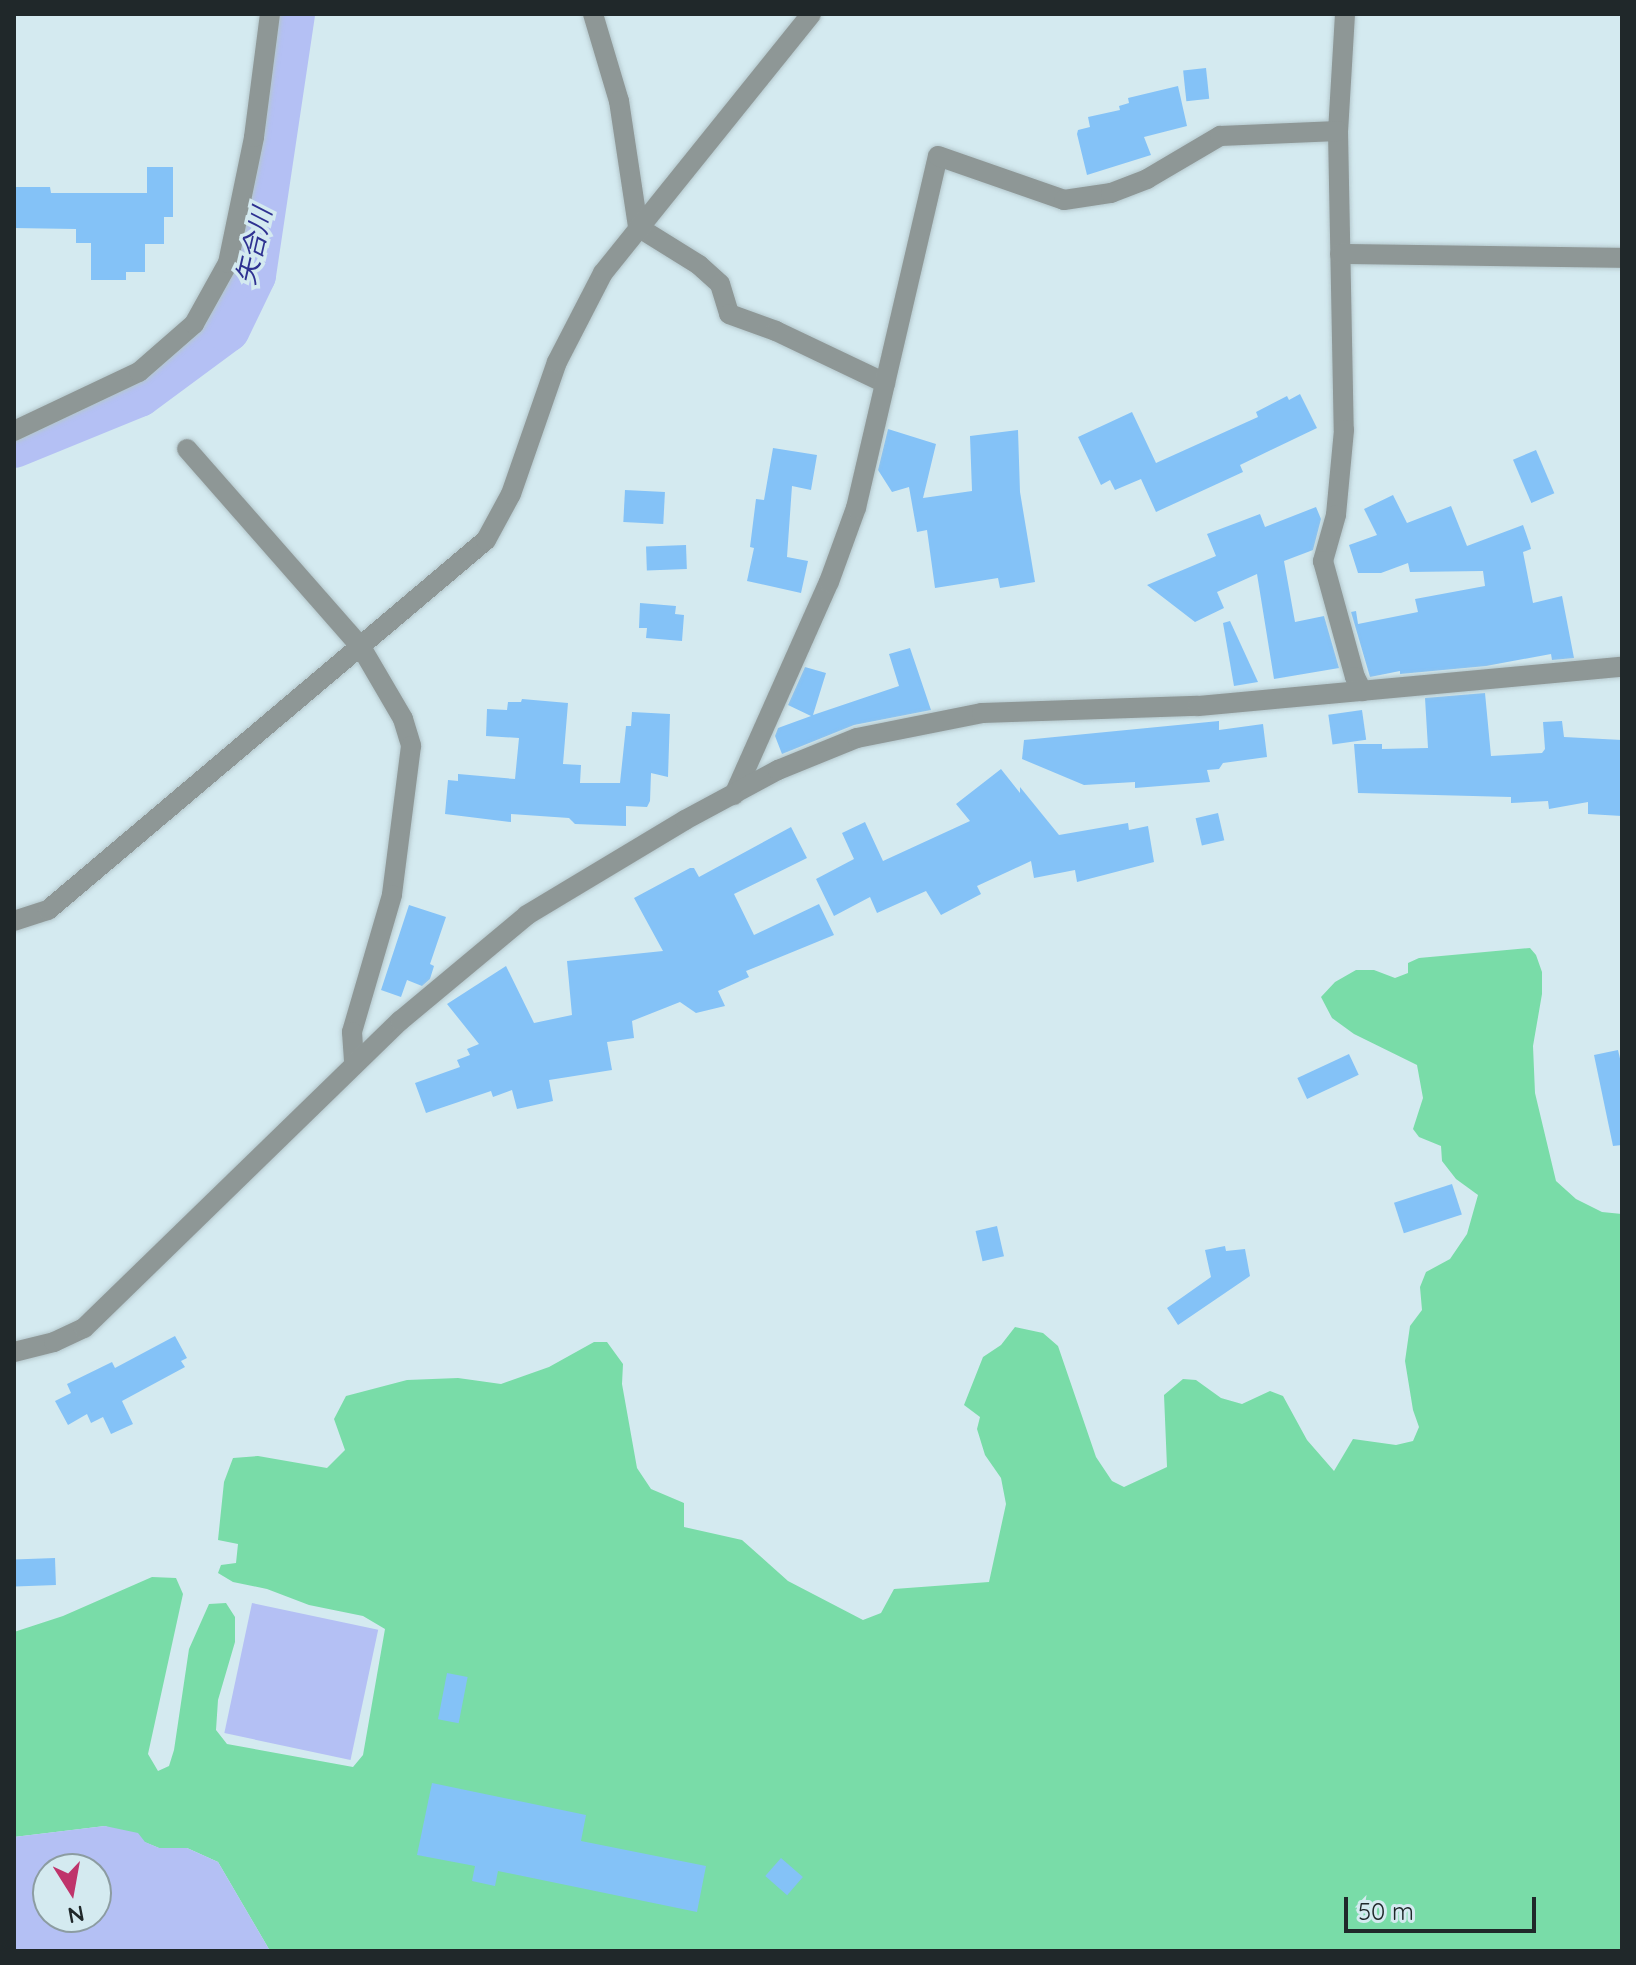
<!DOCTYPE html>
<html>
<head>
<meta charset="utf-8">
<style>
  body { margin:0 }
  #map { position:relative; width:1636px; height:1965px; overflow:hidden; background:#d4eaf0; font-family:Quicksand,"Noto Sans JP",sans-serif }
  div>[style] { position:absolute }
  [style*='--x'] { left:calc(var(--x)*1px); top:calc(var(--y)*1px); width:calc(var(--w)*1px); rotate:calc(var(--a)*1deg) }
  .green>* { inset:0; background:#79dca8 }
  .water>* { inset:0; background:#b4c0f4; transform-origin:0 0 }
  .river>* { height:46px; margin:-23px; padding:0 23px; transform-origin:23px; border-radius:23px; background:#b4c0f4 }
  .building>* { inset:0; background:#84c2f7; transform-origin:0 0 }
  .roads { filter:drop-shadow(0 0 2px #b4c7cc) drop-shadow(0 0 2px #b4c7cc) }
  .street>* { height:20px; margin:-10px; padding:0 10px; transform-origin:10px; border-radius:10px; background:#8e9796 }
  span { translate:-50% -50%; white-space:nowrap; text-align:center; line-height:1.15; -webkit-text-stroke:7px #d4eaf0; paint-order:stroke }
  .water-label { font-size:26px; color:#2e3191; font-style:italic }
  .frame { position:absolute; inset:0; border:16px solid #20282a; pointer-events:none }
  .north { position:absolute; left:32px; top:1853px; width:80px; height:80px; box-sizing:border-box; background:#d4eaf0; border:2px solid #8c9ca1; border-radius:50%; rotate:169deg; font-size:22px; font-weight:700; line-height:32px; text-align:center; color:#20282a }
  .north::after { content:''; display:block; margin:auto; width:28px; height:36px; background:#bf346b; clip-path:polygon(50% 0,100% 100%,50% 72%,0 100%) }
  .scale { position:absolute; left:1344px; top:1897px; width:192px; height:36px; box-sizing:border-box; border:4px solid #20282a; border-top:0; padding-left:10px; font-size:24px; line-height:28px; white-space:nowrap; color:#20282a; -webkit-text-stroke:6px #d4eaf0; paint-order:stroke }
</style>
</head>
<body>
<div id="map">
  <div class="green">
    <div style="clip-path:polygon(1530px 948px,1536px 955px,1542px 972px,1542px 994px,1533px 1046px,1535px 1093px,1556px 1181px,1576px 1199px,1602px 1212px,1622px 1214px,1622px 1951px,270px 1951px,218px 1862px,187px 1848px,159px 1848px,105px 1826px,14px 1837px,14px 1632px,63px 1616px,152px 1577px,176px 1578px,183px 1594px,148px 1754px,158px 1771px,169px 1766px,174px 1750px,189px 1649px,209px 1604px,226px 1603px,235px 1617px,235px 1642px,218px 1700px,216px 1730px,227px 1744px,353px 1767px,363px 1755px,385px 1629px,363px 1616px,309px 1605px,267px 1589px,233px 1582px,218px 1573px,221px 1565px,236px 1563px,238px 1544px,218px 1540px,224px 1482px,233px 1458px,258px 1456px,327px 1468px,345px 1450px,334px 1419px,346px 1396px,407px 1380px,458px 1378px,501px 1384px,549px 1367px,594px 1342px,607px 1342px,623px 1364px,622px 1384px,637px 1468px,651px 1489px,684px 1503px,684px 1527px,742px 1540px,788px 1581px,863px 1620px,881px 1613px,894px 1589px,989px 1582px,1006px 1504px,1001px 1478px,985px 1455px,977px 1429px,980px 1417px,964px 1405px,983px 1357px,1001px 1345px,1015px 1327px,1043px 1333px,1058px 1346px,1096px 1457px,1112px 1481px,1124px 1487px,1167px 1467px,1164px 1395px,1183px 1379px,1196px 1380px,1221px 1398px,1242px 1404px,1270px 1391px,1283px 1396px,1307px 1440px,1334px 1471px,1353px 1439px,1396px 1445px,1413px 1441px,1419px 1427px,1413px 1410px,1405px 1361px,1410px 1326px,1422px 1310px,1420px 1287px,1426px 1272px,1450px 1259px,1467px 1234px,1478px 1195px,1456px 1179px,1442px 1161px,1441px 1146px,1419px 1137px,1413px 1129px,1423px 1098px,1417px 1065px,1354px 1034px,1332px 1018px,1321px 997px,1335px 982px,1356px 970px,1374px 970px,1395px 978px,1408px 973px,1408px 963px,1419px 958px)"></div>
  </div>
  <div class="water">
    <div style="left:252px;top:1603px;width:129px;height:133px;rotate:12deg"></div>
    <div style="clip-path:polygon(evenodd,105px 1826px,138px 1833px,145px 1842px,159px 1848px,187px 1848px,218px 1862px,270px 1951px,14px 1951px,14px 1837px,105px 1826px,48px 1869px,96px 1869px,96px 1917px,48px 1917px,48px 1869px)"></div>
  </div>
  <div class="river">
    <div style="--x:14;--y:445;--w:135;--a:-22.2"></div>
    <div style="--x:139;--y:394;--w:109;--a:-36.5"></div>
    <div style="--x:227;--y:329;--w:60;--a:-64.3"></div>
    <div style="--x:253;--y:275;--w:264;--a:-81.5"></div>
  </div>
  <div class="building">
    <div style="left:1206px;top:68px;width:31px;height:23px;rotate:84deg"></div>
    <div style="clip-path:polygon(1178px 86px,1187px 126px,1144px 137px,1151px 155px,1087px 175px,1077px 134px,1078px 130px,1090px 127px,1088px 117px,1120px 110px,1119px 106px,1129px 103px,1128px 98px)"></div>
    <div style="clip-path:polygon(147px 167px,173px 167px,173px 217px,164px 217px,164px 244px,145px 244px,145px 272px,126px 272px,126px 280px,91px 280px,91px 243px,76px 243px,76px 229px,14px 228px,14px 187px,50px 187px,51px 193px,147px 193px)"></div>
    <div style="clip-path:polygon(1300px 394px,1317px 428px,1240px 465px,1243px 472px,1156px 512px,1141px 479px,1115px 490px,1110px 480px,1101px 485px,1078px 437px,1132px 412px,1156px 463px,1258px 417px,1256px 412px,1287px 396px,1289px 400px)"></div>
    <div style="clip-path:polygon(888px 429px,936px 444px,923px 498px,972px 491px,970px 436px,1018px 430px,1020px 492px,1035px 582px,1000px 588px,998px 578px,935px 588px,927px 530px,917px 532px,909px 487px,892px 492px,878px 470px)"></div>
    <div style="clip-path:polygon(773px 448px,817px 455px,811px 490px,792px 486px,787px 557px,808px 561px,801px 593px,747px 581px,754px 548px,750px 547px,756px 499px,764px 500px)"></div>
    <div style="left:1536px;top:450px;width:47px;height:25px;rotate:67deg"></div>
    <div style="left:625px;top:490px;width:40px;height:32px;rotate:3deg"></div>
    <div style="clip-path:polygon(1393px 495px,1407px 523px,1451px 506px,1467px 546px,1523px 525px,1530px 545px,1531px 549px,1523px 552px,1533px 603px,1562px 596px,1574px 658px,1552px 660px,1551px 654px,1486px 666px,1400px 674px,1400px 671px,1370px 677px,1351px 612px,1356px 611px,1358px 624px,1418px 612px,1415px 599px,1485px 586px,1483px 571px,1410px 572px,1408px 563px,1381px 573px,1358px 573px,1349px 545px,1377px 535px,1364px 509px)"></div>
    <div style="clip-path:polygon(1316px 507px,1321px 519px,1313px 550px,1284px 561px,1295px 622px,1324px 616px,1339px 668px,1274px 679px,1257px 574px,1217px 592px,1224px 608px,1195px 622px,1147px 585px,1216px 556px,1207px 534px,1260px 514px,1265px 527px)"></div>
    <div style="left:686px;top:545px;width:24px;height:40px;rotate:88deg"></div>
    <div style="clip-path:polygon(640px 603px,676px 606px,675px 614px,684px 615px,682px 641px,646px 638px,647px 628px,639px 628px)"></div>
    <div style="clip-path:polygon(1230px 621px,1258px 682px,1234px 686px,1223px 623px)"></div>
    <div style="clip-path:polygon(910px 648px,931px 710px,854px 725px,782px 754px,775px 736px,778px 728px,811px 716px,788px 705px,805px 667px,826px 673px,813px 715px,899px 686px,889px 654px)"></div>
    <div style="clip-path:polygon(1485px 693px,1491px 756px,1542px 753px,1545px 749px,1543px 722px,1562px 721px,1564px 737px,1622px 740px,1622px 816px,1588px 814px,1588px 802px,1549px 809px,1548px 801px,1511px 803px,1511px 797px,1358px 793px,1354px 744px,1382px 744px,1382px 749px,1428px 748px,1425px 698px)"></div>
    <div style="clip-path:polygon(522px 699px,568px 703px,563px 764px,581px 765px,580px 783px,620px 783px,626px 726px,631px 726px,632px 712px,670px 714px,668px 777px,651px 773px,650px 801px,647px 807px,626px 806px,626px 826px,575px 824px,569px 818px,511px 814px,511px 822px,445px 814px,448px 780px,458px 781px,458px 774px,515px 779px,519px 738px,486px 736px,487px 709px,507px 710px,508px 702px,521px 702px)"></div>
    <div style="left:1362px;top:710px;width:30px;height:34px;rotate:82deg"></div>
    <div style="clip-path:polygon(1219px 721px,1219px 730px,1263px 724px,1267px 757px,1223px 763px,1219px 769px,1207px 770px,1210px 782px,1135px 788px,1135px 782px,1084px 785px,1022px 759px,1024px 740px)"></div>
    <div style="clip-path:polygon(1001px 769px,1020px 793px,1020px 787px,1059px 835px,1128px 823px,1129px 830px,1148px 826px,1154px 862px,1077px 882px,1075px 870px,1034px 878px,1031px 861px,977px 886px,981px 894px,941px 915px,926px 891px,877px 913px,870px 897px,834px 916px,816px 879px,854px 859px,842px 833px,865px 822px,883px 861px,970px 821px,956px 804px)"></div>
    <div style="left:1218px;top:813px;width:28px;height:23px;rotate:77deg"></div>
    <div style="clip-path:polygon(791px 827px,807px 858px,734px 894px,754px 935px,819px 904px,834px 935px,746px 971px,749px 977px,718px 991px,725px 1006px,696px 1013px,680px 1002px,632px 1021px,634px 1038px,607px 1042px,612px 1070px,549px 1080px,553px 1101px,517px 1109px,512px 1090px,493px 1097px,491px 1091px,426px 1113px,415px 1083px,460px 1067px,457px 1060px,470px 1055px,467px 1049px,479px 1044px,447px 1004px,506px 966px,534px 1023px,572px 1015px,567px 961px,663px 951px,634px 898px,690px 868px,694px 868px,699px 877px)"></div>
    <div style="clip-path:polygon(409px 905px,446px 917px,430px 964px,434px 966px,430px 979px,422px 986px,407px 980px,401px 997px,381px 990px)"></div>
    <div style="clip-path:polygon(1618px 1050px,1622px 1067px,1622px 1145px,1613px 1146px,1594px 1055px)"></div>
    <div style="left:1349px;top:1054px;width:23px;height:57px;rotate:65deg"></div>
    <div style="left:1452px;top:1184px;width:32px;height:61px;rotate:72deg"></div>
    <div style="left:997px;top:1226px;width:31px;height:22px;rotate:77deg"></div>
    <div style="clip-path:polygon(1225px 1246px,1226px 1251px,1245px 1249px,1250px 1276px,1178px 1325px,1167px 1308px,1211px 1277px,1205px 1250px)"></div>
    <div style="clip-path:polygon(175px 1336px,187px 1358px,181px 1361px,185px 1367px,122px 1401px,133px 1424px,111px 1434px,103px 1417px,91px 1423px,87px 1414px,68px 1425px,55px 1401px,71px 1393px,67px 1384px,112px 1362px,115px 1368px)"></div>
    <div style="left:55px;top:1558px;width:27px;height:41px;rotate:88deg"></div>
    <div style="left:447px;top:1673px;width:21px;height:47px;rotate:11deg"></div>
    <div style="clip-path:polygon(432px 1783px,586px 1815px,581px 1841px,706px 1866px,697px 1912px,498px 1871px,495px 1886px,472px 1881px,475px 1866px,417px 1855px)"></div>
    <div style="left:781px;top:1858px;width:29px;height:24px;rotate:41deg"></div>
  </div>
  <div class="roads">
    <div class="street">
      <div style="--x:593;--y:14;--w:91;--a:73.4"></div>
      <div style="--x:619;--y:101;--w:127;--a:81.4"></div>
      <div style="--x:638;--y:227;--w:72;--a:31.9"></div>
      <div style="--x:699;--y:265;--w:28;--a:42"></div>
      <div style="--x:720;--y:284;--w:31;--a:73"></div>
      <div style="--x:729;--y:314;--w:50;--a:19.9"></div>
      <div style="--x:776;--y:331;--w:121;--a:25.5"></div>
      <div style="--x:1345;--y:14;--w:117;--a:93.4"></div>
      <div style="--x:1338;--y:131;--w:299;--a:88.9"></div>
      <div style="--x:1344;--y:430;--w:85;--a:95.4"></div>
      <div style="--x:1336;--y:515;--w:48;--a:105.8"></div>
      <div style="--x:1323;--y:561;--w:120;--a:74.6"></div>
      <div style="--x:1355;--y:677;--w:16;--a:63"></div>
      <div style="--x:1340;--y:254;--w:282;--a:0.8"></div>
      <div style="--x:14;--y:431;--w:138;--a:-25.3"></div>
      <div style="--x:139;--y:372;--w:73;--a:-41.1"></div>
      <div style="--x:194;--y:324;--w:70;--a:-60.9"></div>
      <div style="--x:228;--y:263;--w:129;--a:-78.3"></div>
      <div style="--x:254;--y:137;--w:124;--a:-82.6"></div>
      <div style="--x:187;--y:449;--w:264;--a:48.7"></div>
      <div style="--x:361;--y:647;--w:83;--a:59.7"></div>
      <div style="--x:403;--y:719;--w:28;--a:73"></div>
      <div style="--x:411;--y:746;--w:150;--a:97.3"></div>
      <div style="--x:392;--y:895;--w:143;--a:106.3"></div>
      <div style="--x:352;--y:1032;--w:32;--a:86"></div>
      <div style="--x:734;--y:795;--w:233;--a:-66"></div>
      <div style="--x:829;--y:582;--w:79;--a:-70"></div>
      <div style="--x:856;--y:508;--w:361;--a:-76.9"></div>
      <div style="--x:938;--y:156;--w:133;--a:19.2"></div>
      <div style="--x:1064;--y:200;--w:48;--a:-8.5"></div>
      <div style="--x:1111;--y:193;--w:39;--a:-21"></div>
      <div style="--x:1147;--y:179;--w:85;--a:-30.5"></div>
      <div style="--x:1220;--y:136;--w:118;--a:-2.4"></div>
      <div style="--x:14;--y:921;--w:36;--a:-18"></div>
      <div style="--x:48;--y:910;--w:573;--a:-40.19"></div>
      <div style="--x:486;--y:540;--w:52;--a:-61.5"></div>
      <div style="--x:511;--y:494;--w:140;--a:-70.8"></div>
      <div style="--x:557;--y:362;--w:100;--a:-62.7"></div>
      <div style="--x:603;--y:273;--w:332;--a:-51.2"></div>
      <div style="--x:14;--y:1352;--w:41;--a:-14"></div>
      <div style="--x:54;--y:1342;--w:33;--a:-25"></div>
      <div style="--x:84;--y:1328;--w:441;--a:-44.2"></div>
      <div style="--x:400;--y:1021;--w:165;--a:-39.8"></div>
      <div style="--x:527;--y:915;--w:184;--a:-31"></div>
      <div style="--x:685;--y:820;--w:106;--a:-28.3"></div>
      <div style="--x:778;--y:770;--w:85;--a:-22.1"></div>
      <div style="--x:857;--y:738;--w:127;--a:-11.3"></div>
      <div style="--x:982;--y:713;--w:216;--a:-1.9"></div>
      <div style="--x:1198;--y:706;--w:426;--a:-5.3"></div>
    </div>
  </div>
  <div class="water-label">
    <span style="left:254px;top:246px;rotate:-77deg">矢合川</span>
  </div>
  <div class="frame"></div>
  <div class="north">N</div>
  <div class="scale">50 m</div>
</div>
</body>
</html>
